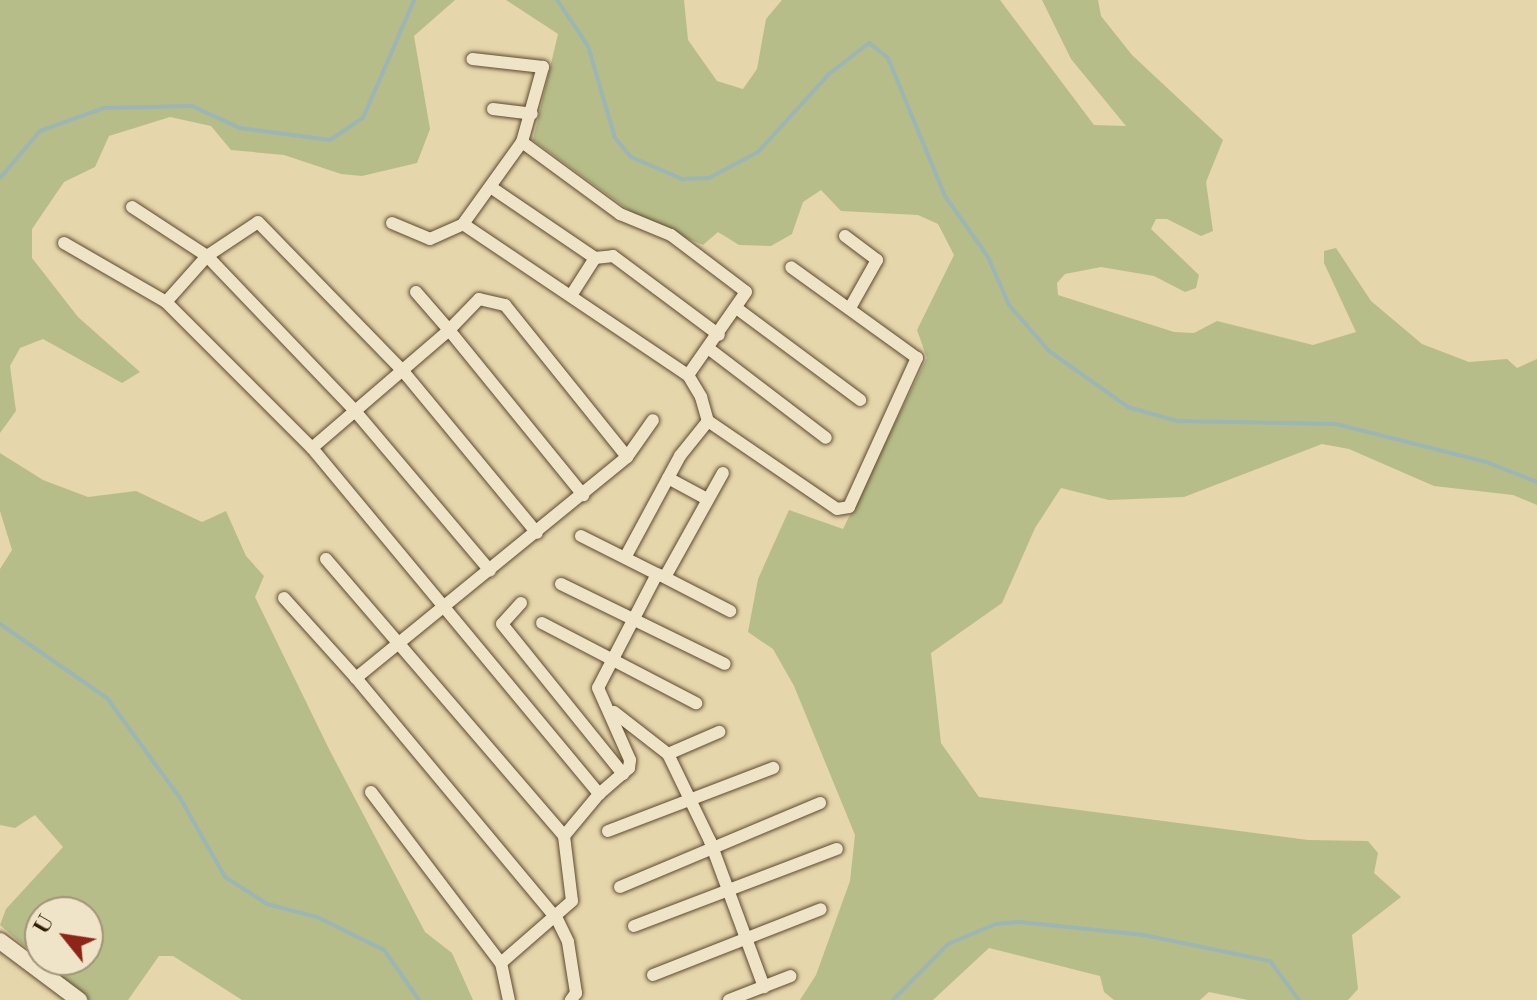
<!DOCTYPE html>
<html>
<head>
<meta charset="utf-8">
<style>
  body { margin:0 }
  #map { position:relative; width:1537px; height:1000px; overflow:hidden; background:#e6d6ab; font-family:"Libre Bodoni",serif }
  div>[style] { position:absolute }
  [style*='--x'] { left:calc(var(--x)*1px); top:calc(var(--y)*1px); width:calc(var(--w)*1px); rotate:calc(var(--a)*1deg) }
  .green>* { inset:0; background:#b6bd88 }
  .stream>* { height:4px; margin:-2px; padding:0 2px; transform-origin:2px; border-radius:2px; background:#9bb6b4 }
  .roads { filter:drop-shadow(0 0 2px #5d4a2f) drop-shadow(0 0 2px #5d4a2f) }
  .minor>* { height:12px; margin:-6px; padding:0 6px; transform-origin:6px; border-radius:6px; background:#efe4c8 }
  .tertiary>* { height:16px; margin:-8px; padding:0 8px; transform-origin:8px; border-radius:8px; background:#efe4c8 }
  span { translate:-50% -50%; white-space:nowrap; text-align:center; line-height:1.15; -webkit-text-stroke:8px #efe4c8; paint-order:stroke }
  .north { position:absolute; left:24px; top:896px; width:80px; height:80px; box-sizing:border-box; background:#efe4c8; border:2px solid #a2947a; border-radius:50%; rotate:300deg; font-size:22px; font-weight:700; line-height:32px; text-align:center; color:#2f1c06 }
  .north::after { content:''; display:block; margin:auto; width:28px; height:36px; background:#8f2418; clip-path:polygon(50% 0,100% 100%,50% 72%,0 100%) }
</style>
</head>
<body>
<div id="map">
  <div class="green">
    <div style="clip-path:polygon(0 0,455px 0,414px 36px,430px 129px,417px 163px,362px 176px,341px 174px,284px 155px,231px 150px,211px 126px,170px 117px,109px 136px,95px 167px,64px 182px,32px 229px,32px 258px,78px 317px,140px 372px,122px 383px,43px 339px,20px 348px,10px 366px,16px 411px,0 433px)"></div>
    <div style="clip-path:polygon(506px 0,684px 0,688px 40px,717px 81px,743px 89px,757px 69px,766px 19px,782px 0,1000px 0,1094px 125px,1126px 126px,1071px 59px,1042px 0,1098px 0,1101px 16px,1132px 55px,1223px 140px,1206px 182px,1213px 231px,1201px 236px,1167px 219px,1156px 219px,1151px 229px,1199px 275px,1196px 288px,1185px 292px,1154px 276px,1101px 267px,1065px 274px,1057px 283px,1058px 295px,1174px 332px,1194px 333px,1217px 321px,1313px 345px,1356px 332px,1324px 263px,1324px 251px,1336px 248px,1371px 301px,1422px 344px,1469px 362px,1507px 359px,1517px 368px,1537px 359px,1537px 505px,1513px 495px,1434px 486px,1349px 449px,1322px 444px,1184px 497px,1109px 500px,1061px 488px,1035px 528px,1002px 603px,931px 653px,941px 743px,979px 797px,1308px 840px,1368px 841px,1378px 853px,1374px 873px,1401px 897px,1352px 935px,1358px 989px,1348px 1000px,1248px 1000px,1209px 992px,1200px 1000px,1114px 1000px,1104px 992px,1100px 976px,989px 948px,933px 1000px,800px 1000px,816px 975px,850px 881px,855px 835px,794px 686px,773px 649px,748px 632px,758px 579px,789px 510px,843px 529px,927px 358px,917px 330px,954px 255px,938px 224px,918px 215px,841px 211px,821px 190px,803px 202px,792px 234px,771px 246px,739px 245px,718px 232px,703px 245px,641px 219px,533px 140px,558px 34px)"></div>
    <div style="clip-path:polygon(evenodd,0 453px,43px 480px,88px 497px,136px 491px,202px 522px,226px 511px,246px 556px,264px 576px,255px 597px,329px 749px,425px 932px,452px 953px,473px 1000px,242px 1000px,173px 956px,159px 956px,128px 1000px,87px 1000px,0 925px,6px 909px,63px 847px,35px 815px,15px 828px,0 825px,0 569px,12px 550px,0 511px,0 453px,40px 912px,88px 912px,88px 960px,40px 960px,40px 912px)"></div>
  </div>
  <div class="stream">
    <div style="--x:557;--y:0;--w:55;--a:56"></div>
    <div style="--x:588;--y:46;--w:96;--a:73.6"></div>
    <div style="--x:615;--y:138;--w:25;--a:50"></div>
    <div style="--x:631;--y:157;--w:56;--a:23.3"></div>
    <div style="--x:682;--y:179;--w:27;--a:-2"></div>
    <div style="--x:709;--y:178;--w:55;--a:-28"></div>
    <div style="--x:758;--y:152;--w:105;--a:-47.7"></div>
    <div style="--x:829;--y:74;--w:51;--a:-37.8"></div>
    <div style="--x:869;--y:43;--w:24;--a:38"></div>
    <div style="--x:888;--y:58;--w:149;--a:67.6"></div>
    <div style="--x:945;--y:196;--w:75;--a:54.8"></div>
    <div style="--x:988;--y:257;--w:52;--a:66.4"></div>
    <div style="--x:1009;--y:305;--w:61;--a:49"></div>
    <div style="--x:1049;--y:351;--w:97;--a:35.3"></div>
    <div style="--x:1128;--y:407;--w:51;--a:15.9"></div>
    <div style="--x:1177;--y:421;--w:159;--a:1.1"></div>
    <div style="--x:1336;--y:424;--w:155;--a:14.2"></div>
    <div style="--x:1486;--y:462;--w:55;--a:21.4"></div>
    <div style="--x:0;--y:178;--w:62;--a:-49.6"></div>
    <div style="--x:40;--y:131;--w:68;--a:-19.8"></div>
    <div style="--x:104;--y:108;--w:88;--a:-1.3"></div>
    <div style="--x:192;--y:106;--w:53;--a:24.6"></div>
    <div style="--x:240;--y:128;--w:91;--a:7.6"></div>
    <div style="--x:330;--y:140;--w:40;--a:-34"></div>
    <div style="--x:363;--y:118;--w:129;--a:-66.6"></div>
    <div style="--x:0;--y:624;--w:130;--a:34.7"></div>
    <div style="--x:107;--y:698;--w:124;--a:53.9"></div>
    <div style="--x:180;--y:798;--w:91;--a:60.3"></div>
    <div style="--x:225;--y:877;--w:50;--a:32.7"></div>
    <div style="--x:267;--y:904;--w:52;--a:14.6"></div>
    <div style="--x:317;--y:917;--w:75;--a:26.2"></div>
    <div style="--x:384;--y:950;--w:61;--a:55"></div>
    <div style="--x:893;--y:1000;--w:78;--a:-45.5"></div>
    <div style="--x:948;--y:944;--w:52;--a:-22.6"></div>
    <div style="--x:996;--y:924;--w:24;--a:-5"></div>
    <div style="--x:1020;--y:922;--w:125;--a:6"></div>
    <div style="--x:1144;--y:935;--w:129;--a:11.7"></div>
    <div style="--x:1270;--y:961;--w:49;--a:53.4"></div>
  </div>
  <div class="roads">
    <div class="minor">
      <div style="--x:493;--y:109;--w:39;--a:7"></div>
      <div style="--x:522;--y:142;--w:122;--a:36.3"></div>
      <div style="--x:620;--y:214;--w:55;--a:22.4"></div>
      <div style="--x:671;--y:235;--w:94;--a:37.2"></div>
      <div style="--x:746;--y:292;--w:101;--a:124.9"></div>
      <div style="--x:492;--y:188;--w:125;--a:34.2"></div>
      <div style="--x:595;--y:258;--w:18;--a:-6"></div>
      <div style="--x:613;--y:256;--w:132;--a:36.7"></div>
      <div style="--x:132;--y:207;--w:90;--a:33.2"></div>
      <div style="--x:207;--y:256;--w:214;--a:46.3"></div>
      <div style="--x:355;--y:411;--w:209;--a:49.8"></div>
      <div style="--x:392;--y:223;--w:41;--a:22.8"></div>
      <div style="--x:430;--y:239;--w:36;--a:-24"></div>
      <div style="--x:463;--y:224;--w:101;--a:-54.3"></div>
      <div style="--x:522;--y:142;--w:78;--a:-74.4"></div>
      <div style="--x:543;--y:67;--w:71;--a:-173.6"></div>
      <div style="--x:463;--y:224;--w:271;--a:33.9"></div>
      <div style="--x:688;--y:375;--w:26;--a:59"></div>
      <div style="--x:701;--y:397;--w:25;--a:74"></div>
      <div style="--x:708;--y:421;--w:45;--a:128.7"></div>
      <div style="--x:680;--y:456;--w:114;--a:118.4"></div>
      <div style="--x:845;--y:236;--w:40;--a:37"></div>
      <div style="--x:877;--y:260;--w:55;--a:119.4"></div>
      <div style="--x:64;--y:243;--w:118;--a:30"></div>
      <div style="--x:166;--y:302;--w:62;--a:-48.3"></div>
      <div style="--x:207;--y:256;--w:61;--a:-33.7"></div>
      <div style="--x:258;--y:222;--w:208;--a:45.8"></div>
      <div style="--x:403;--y:371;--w:210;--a:50.4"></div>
      <div style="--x:416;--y:292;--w:50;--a:49"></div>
      <div style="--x:449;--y:330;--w:43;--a:-45.9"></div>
      <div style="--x:479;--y:299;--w:27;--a:13"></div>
      <div style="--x:505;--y:305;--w:195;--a:51.2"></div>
      <div style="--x:627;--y:457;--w:350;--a:140.8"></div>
      <div style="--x:356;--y:678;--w:314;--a:50.2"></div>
      <div style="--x:557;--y:919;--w:25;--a:64"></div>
      <div style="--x:568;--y:942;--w:52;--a:81.1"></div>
      <div style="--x:576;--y:993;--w:9;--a:126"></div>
      <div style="--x:572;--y:294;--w:43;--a:-57.4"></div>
      <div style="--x:166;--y:302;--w:206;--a:45"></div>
      <div style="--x:312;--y:448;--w:450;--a:50.3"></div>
      <div style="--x:599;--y:794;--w:55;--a:129.8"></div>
      <div style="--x:739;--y:310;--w:151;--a:36.6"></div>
      <div style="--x:708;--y:348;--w:148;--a:37.3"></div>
      <div style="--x:708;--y:421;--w:156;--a:34.3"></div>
      <div style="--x:837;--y:509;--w:12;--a:-9"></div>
      <div style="--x:849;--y:507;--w:164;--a:-65.5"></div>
      <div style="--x:917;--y:358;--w:155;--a:-144.2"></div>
      <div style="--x:312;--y:448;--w:181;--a:-40.7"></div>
      <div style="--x:449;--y:330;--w:213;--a:50.9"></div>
      <div style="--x:627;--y:457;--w:45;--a:-54.9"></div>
      <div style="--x:668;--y:478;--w:44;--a:28.3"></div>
      <div style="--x:581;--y:536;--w:85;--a:26.6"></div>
      <div style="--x:657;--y:574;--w:128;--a:117.4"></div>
      <div style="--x:598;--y:688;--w:79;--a:66"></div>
      <div style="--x:630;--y:760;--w:8;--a:97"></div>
      <div style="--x:629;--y:768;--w:40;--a:139"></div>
      <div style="--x:326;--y:559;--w:365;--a:49.3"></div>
      <div style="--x:564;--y:836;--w:65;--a:83"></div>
      <div style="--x:572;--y:901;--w:94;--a:138.9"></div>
      <div style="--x:660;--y:575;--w:79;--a:27.2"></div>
      <div style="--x:665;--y:577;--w:119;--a:-60.9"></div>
      <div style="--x:561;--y:584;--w:182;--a:26"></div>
      <div style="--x:284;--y:598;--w:108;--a:48"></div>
      <div style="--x:521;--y:603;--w:28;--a:132"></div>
      <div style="--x:502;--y:624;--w:193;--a:51.1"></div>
      <div style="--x:542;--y:623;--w:174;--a:27.5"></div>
      <div style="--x:614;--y:712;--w:68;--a:37.9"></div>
      <div style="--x:668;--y:754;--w:97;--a:64.2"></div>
      <div style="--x:710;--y:841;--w:156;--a:69.7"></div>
      <div style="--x:668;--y:754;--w:56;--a:-23.3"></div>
      <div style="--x:371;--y:792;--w:215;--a:52.8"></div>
      <div style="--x:501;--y:963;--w:38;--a:78"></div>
      <div style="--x:608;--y:831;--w:177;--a:-20.9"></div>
      <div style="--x:620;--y:887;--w:217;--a:-22.8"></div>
      <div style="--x:634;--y:926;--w:217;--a:-20.8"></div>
      <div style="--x:653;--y:975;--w:180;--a:-21.4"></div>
      <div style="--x:729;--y:1000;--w:66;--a:-21.2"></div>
    </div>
    <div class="tertiary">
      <div style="--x:0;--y:941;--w:99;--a:36.8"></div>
    </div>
  </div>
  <div class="north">U</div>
</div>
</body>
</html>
